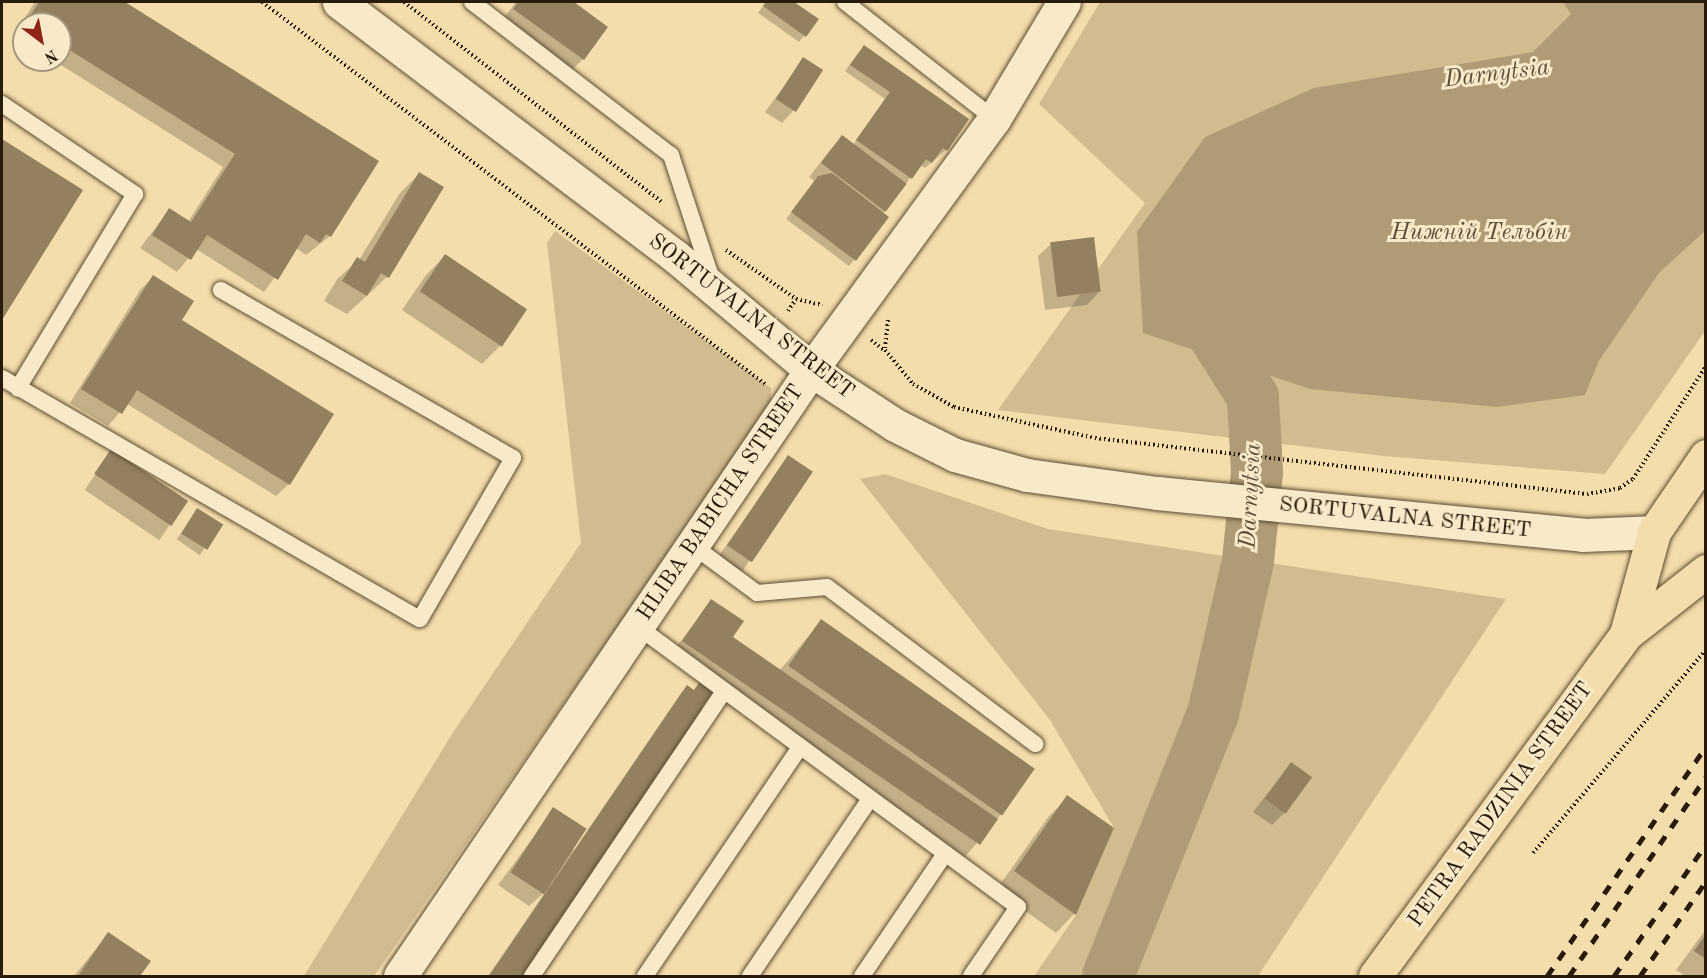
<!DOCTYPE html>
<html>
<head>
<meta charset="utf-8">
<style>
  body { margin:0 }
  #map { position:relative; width:1707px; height:978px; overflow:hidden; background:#f4ddac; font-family:"Old Standard TT",serif }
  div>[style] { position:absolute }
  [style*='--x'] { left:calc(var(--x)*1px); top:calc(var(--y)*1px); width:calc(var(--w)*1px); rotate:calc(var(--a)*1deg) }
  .green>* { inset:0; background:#d1bc90 }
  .water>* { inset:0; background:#af9b75 }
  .shadow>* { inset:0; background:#0003; transform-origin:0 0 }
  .river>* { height:52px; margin:-26px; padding:0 26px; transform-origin:26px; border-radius:26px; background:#af9b75 }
  .building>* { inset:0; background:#92805e; transform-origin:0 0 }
  .path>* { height:4px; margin-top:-2px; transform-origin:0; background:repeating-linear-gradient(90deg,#281b0a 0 1.5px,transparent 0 4.5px) }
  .roads { filter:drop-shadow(0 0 2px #5b4c32) drop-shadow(0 0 2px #5b4c32) }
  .lane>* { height:16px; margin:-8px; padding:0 8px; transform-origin:8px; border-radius:8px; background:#f8e9c9 }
  .street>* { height:33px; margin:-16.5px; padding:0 16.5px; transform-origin:16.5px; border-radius:16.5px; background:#f8e9c9 }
  .secondary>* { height:33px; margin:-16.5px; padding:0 16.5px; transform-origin:16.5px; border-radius:16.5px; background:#f8e9c9 }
  .primary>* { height:33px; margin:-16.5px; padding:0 16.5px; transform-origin:16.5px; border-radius:16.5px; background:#f4ddac }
  .rail>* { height:4.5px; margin-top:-2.25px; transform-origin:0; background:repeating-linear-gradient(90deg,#281b0a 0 10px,transparent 0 20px) }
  span { translate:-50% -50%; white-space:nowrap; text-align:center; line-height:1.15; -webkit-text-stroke:6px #f8e9c9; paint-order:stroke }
  .street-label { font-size:22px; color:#281b0a }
  .water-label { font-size:24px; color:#5e4e35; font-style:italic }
  .frame { position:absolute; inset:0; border:3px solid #281b0a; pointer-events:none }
  .north { position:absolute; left:12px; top:12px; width:60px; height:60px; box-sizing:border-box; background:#f8e9c9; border:2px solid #a5977d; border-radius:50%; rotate:148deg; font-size:16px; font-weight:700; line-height:24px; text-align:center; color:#281b0a }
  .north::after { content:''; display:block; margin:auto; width:21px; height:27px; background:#8f2418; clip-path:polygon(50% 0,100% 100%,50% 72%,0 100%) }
</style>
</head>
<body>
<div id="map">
  <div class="green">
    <div style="clip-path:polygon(1100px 2px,1640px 2px,1575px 290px,1585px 395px,1599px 361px,1659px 273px,1705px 231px,1705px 331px,1605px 474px,1384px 456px,998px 410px,1145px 203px,1039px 104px)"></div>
    <div style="clip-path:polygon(555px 231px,771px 388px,771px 406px,374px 976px,304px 976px,452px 734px,581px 543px,547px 243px)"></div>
    <div style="clip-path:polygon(885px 474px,1048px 529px,1506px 599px,1258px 976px,1034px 976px,1076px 915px,1114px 828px,1050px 720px,860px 479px)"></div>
  </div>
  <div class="water">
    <div style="clip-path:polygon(1563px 2px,1705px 2px,1705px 231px,1659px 273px,1599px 361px,1585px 395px,1497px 407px,1310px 389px,1143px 333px,1137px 232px,1205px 137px,1314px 88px,1533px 52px,1571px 14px)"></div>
  </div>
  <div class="shadow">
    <div style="clip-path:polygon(35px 2px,122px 2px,377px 162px,330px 236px,306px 255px,296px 248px,264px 292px,196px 249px,177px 272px,140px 248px,169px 210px,188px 222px,223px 167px,53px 60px,60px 60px,60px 24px,24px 24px,24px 42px,14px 35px)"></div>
    <div style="clip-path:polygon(516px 2px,572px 2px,583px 59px,570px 72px,501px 22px)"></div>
    <div style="clip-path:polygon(766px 2px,792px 2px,817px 19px,799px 42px,758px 13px)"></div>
    <div style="clip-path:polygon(858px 53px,946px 150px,925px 168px,920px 165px,883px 214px,887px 217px,849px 266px,786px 219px,815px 182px,809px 177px,830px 150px,842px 137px,853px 145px,885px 99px,845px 71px)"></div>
    <div style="clip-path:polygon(804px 59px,794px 110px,782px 123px,765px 112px)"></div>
    <div style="clip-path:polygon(2px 141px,81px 190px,2px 317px)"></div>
    <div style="clip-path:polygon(419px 174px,442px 188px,387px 277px,347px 314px,324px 301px,338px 278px,359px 260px,400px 193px)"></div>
    <div style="clip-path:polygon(1051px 244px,1099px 292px,1087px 305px,1045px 310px,1038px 256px)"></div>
    <div style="clip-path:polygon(445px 256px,501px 345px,482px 364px,402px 310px,426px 275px)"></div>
    <div style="clip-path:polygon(153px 277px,289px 484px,276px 496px,127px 404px,108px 426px,70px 403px,140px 290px)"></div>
    <div style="left:111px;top:451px;width:90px;height:47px;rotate:34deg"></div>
    <div style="left:788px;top:457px;width:28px;height:125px;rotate:35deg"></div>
    <div style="left:198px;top:509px;width:28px;height:37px;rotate:35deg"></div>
    <div style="clip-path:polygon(711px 601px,731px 637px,780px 670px,822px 620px,1002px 813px,960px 863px,711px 692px,525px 976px,488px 976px,546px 891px,529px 906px,498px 885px,554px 809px,574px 850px,681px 693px,687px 687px,693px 691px,699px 684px,702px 676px,671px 654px)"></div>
    <div style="clip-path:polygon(1291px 764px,1284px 813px,1272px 825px,1253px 812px)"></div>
    <div style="clip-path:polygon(1068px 797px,1112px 829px,1074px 914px,1056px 933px,996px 890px,1049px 816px)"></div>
    <div style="clip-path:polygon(1706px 929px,1706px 976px,1685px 976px,1676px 970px)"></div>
    <div style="clip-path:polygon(108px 934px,149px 961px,138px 976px,74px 976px)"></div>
  </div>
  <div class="river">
    <div style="--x:1108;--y:976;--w:282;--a:-68.2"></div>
    <div style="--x:1213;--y:714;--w:157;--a:-77.1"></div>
    <div style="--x:1248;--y:561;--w:89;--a:-84.2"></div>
    <div style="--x:1257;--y:472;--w:75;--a:-93.1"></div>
    <div style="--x:1253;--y:397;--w:90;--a:-122.3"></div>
    <div style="--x:1205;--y:321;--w:22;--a:-103"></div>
  </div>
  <div class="building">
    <div style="clip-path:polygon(39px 2px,125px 2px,379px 161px,331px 237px,326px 234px,320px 243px,306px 234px,278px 280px,207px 235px,191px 260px,152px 235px,169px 208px,191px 222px,235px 154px,60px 44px,60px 24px,26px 22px)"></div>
    <div style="clip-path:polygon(518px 2px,574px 2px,608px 27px,584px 60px,513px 9px)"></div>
    <div style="clip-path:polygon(766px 2px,794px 2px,819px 19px,806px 37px,763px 6px)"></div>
    <div style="clip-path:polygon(864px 45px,969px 119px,947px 151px,943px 148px,932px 163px,926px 159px,912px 179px,856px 140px,890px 92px,850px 65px)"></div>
    <div style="left:803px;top:57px;width:24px;height:50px;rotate:33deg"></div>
    <div style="left:842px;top:135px;width:81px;height:35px;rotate:37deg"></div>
    <div style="clip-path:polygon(2px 139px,83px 190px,2px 320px)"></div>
    <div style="clip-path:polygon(419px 172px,444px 187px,389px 278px,381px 273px,367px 296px,342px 281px,357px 257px,365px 262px)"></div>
    <div style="clip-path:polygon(832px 173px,889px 217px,856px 261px,791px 212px,818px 176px)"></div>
    <div style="left:1094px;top:237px;width:55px;height:44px;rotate:83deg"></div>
    <div style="left:445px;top:254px;width:99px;height:45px;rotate:34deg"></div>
    <div style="clip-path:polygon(153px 275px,194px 301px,182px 320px,334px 414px,290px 485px,137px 390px,122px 414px,81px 389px)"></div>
    <div style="left:111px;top:449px;width:93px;height:30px;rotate:34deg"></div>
    <div style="left:788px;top:455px;width:30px;height:109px;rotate:34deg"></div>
    <div style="left:197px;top:508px;width:31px;height:30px;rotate:32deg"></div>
    <div style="clip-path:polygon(711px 599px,744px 621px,733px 637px,998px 819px,980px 845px,682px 641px)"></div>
    <div style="left:821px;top:619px;width:261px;height:57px;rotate:35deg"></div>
    <div style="clip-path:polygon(701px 680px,715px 689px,702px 708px,707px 711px,527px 976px,489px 976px,687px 685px,694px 690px)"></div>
    <div style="left:1291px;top:762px;width:26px;height:45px;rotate:36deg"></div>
    <div style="clip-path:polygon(1067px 795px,1114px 828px,1076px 915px,1014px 871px)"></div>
    <div style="left:553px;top:807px;width:40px;height:78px;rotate:33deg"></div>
    <div style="clip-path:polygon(108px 932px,151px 961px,140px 976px,78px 976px)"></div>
    <div style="clip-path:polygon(1706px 934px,1706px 959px,1694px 951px)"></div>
  </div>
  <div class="path">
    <div style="--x:262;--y:2;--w:632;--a:37.21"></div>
    <div style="--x:404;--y:2;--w:326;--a:37.8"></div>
    <div style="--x:726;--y:250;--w:85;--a:35"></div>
    <div style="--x:796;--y:299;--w:27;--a:13"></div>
    <div style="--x:788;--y:311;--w:14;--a:-56"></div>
    <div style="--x:888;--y:320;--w:30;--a:96"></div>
    <div style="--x:885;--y:350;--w:44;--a:50.5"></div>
    <div style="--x:913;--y:384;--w:47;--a:29.3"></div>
    <div style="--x:954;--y:407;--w:144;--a:12.4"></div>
    <div style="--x:1095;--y:438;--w:495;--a:6.5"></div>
    <div style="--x:1587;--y:494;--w:34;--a:-10"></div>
    <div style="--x:1620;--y:488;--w:16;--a:-35"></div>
    <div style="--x:1633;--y:479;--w:135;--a:-57.1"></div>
    <div style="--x:871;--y:340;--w:16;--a:38"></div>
    <div style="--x:1533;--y:853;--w:267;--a:-49.6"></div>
  </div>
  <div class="roads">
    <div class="lane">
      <div style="--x:472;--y:2;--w:251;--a:37.6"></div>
      <div style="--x:671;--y:155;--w:132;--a:71.8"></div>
      <div style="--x:845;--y:2;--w:189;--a:38.1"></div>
      <div style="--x:2;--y:104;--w:161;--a:34.1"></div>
      <div style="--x:135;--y:194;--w:227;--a:121.1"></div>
      <div style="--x:2;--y:378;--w:482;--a:30"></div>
      <div style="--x:420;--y:619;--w:186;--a:-60"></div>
      <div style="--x:513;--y:458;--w:337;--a:-150.1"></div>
      <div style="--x:692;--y:545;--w:81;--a:36.4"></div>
      <div style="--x:757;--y:593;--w:70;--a:-4.9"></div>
      <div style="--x:827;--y:587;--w:261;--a:37"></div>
      <div style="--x:637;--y:626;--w:473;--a:36.4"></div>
      <div style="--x:1018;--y:907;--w:83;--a:124.3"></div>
      <div style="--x:532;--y:976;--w:344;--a:-56"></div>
      <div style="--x:645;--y:976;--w:277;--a:-55.9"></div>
      <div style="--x:750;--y:976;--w:214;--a:-55.9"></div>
      <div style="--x:862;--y:976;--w:148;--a:-55.8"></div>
    </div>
    <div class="street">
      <div style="--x:400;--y:976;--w:732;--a:-55.85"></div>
      <div style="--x:811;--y:370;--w:311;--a:-53.9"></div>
      <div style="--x:994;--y:119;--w:136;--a:-59.1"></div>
    </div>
    <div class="secondary">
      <div style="--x:339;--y:2;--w:423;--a:37.1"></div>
      <div style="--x:676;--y:257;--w:176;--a:39.9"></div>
      <div style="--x:811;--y:370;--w:100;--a:33.2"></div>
      <div style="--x:895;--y:425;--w:67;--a:26.6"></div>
      <div style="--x:955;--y:455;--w:75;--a:15.5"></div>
      <div style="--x:1027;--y:475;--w:131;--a:7.9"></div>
      <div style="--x:1157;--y:493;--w:428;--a:5.6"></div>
      <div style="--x:1583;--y:535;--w:71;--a:-2.4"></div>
    </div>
    <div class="primary">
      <div style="--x:1626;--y:634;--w:106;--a:-74.6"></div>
      <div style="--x:1654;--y:532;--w:92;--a:-55.6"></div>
      <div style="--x:1375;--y:976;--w:424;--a:-53.7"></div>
      <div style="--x:1626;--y:634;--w:102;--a:-38.2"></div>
    </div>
  </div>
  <div class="rail">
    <div style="--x:1547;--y:976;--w:280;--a:-55.3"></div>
    <div style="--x:1569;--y:976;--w:242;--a:-55.5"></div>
    <div style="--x:1614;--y:976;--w:161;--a:-55.1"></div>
    <div style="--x:1640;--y:976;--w:116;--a:-55.2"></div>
  </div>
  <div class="street-label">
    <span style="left:751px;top:317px;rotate:38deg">SORTUVALNA STREET</span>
    <span style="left:721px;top:503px;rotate:-56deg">HLIBA BABICHA STREET</span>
    <span style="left:1405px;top:518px;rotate:6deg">SORTUVALNA STREET</span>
    <span style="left:1501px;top:805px;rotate:-54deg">PETRA RADZINIA STREET</span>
  </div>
  <div class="water-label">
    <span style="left:1497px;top:75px;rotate:-7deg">Darnytsia</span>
    <span style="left:1479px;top:234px">Нижній Тельбін</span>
    <span style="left:1252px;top:496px;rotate:-87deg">Darnytsia</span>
  </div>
  <div class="frame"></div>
  <div class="north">N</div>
</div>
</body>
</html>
